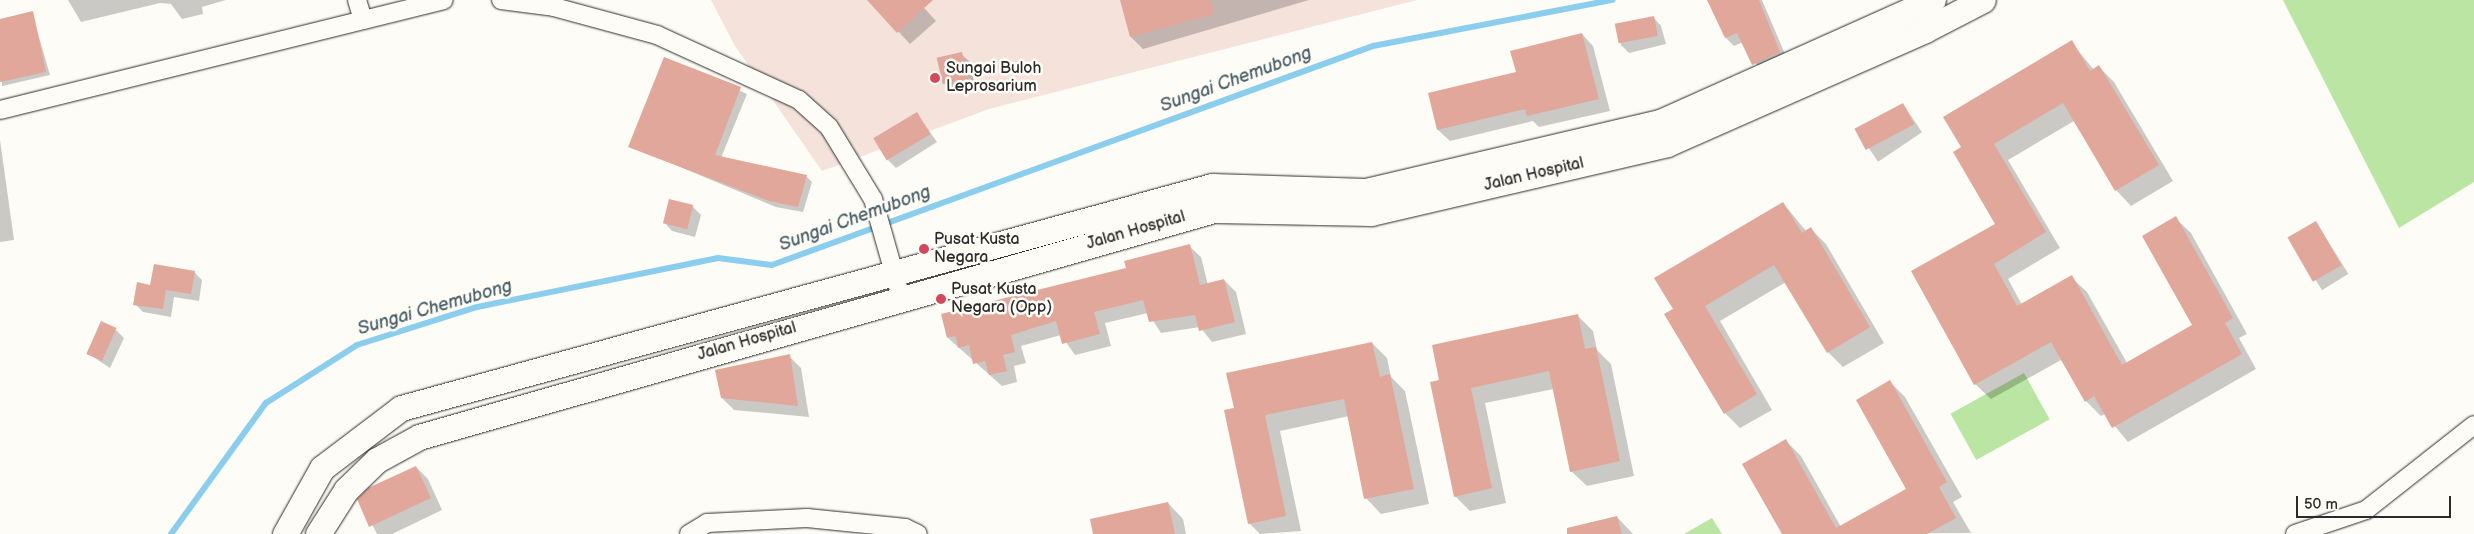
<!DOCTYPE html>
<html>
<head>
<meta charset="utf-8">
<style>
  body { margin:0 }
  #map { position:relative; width:2474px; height:534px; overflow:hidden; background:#fdfcf7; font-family:"Balsamiq Sans",sans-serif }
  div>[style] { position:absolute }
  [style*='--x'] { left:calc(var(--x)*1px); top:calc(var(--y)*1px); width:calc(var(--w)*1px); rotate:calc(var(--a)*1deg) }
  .built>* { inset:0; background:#f4e2db }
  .green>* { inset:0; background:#bae5a3; transform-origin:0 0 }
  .shadow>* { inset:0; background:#0003; transform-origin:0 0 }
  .stream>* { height:6px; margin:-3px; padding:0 3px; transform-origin:3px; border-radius:3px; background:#8bcdec }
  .building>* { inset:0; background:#e0a79a; transform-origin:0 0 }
  .roads { filter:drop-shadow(0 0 1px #2b2b2b) drop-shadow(0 0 1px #2b2b2b) }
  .street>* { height:18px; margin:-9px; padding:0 9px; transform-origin:9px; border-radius:9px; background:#fdfcf7 }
  .secondary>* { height:25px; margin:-12.5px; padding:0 12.5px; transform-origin:12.5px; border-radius:12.5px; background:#fdfcf7 }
  .dots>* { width:14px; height:14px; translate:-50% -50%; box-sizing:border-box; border:2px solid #fdfcf7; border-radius:50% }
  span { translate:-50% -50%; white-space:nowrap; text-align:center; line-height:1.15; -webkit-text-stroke:5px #fdfcf7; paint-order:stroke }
  .poi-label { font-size:16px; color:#2b2b2b }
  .left { translate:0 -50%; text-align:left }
  .street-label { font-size:16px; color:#2b2b2b }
  .water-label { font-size:18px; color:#485c65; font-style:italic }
  .scale { position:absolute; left:2296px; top:496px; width:155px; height:22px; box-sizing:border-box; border:2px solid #2b2b2b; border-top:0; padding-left:6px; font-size:15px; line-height:18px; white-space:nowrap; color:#2b2b2b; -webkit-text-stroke:4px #fdfcf7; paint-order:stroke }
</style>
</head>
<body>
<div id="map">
  <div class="built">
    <div style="clip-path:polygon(711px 0,1417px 0,989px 109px,822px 171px,735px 46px)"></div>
  </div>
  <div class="green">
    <div style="clip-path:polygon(2283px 0,2474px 0,2474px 182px,2399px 228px)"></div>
    <div style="left:2024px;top:373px;width:53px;height:84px;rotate:61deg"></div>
    <div style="clip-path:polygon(1712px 518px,1722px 534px,1684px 534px)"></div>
  </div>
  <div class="shadow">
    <div style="clip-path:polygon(68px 0,226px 0,202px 7px,203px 14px,182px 19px,171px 4px,160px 3px,81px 22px)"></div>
    <div style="clip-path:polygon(869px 0,917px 0,936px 21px,910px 44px)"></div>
    <div style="clip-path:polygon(1121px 0,1309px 0,1143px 49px,1131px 37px)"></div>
    <div style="clip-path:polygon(1719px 0,1762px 0,1788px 61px,1762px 73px,1743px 42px,1734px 46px,1726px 38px)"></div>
    <div style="clip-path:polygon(32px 13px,50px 75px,2px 86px,0 20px)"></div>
    <div style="clip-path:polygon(1653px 17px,1661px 26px,1666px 44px,1629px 53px,1621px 45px,1616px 26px)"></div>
    <div style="clip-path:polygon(1582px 34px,1593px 46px,1610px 111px,1539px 127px,1533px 121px,1450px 141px,1438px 130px,1430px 94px,1517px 73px)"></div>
    <div style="clip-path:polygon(2071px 42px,2094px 70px,2099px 67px,2114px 82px,2173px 181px,2131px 206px,2116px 190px,2074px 121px,2008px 160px,2060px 248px,2008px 279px,2022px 305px,2071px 277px,2087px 292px,2127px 363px,2193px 325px,2175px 218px,2191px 233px,2247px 334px,2239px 338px,2256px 369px,2128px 442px,2105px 414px,2101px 416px,2086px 401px,2061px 360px,1991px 399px,1975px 384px,1997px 224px,1963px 147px)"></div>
    <div style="clip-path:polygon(961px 54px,970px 62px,975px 87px,952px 92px,944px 83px)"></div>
    <div style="clip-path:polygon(664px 58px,747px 94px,721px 158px,806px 176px,812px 182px,803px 212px,776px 207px,630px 146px)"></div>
    <div style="left:1903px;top:104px;width:34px;height:53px;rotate:56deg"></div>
    <div style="clip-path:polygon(917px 114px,937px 142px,896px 168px,888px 160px)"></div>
    <div style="clip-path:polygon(0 140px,14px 240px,0 242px)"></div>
    <div style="clip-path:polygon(670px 200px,693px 207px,701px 215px,695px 237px,672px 231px,664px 222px)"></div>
    <div style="clip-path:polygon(1783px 203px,1806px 231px,1811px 229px,1826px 244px,1884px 343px,1843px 367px,1828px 352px,1786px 282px,1720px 321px,1772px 410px,1740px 428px,1725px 413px,1674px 309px)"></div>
    <div style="left:2316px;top:222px;width:61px;height:31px;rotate:58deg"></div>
    <div style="clip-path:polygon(1189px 246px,1201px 257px,1208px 285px,1224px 280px,1236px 292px,1246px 334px,1212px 342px,1200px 327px,1161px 333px,1148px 313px,1105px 323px,1111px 346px,1075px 355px,1061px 335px,1021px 346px,1026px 363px,1014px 366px,1017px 382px,1002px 386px,948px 338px)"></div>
    <div style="clip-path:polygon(194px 272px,202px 280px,199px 301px,174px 297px,171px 317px,143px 312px,135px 304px,151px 286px)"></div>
    <div style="clip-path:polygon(1578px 316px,1593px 331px,1597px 350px,1611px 364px,1634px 476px,1587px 486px,1571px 471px,1554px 389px,1485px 403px,1506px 503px,1470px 511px,1455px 496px,1441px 381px)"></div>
    <div style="clip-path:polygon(116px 330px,124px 338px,110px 368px,87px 353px)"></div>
    <div style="clip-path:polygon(1372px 343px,1387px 358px,1391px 377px,1405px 391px,1429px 504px,1381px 514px,1366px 498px,1349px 416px,1280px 431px,1301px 531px,1260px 534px,1249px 523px,1235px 409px)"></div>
    <div style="clip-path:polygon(789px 356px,801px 368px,809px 417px,734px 410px,722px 398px)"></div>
    <div style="clip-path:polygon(1890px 382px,1905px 397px,1962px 497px,1953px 502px,1971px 533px,1783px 534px,1786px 441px,1801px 456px,1841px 527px,1908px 489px)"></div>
    <div style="clip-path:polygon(416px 467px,428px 479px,442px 510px,392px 534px,377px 534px,359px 499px)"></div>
    <div style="clip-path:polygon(1168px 503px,1183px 519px,1186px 534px,1095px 534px)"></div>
    <div style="clip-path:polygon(1617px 517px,1633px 534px,1583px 534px)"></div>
  </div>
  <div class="stream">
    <div style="--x:171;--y:534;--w:162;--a:-54.1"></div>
    <div style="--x:266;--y:403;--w:108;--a:-32.5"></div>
    <div style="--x:357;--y:345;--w:126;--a:-17.6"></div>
    <div style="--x:477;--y:307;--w:246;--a:-11.5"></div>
    <div style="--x:718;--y:258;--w:54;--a:7.4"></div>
    <div style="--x:772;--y:265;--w:640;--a:-20.02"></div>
    <div style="--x:1373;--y:46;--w:244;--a:-10.9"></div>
  </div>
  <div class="building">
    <div style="clip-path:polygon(867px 0,933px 0,897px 33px)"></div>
    <div style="clip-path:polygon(1120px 0,1211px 0,1214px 14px,1130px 37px)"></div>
    <div style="clip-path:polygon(1707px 0,1759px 0,1780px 52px,1752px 65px,1737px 33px,1725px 38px)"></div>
    <div style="clip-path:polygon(33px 11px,46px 72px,0 82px,0 19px)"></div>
    <div style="left:1654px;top:16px;width:20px;height:40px;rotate:79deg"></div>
    <div style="clip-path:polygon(1582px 33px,1599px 99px,1527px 116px,1525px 109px,1437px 130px,1428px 93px,1516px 72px,1510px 51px)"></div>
    <div style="clip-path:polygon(2072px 40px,2090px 71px,2099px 65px,2159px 165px,2115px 191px,2063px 103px,1994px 144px,2046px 232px,1994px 264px,2017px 306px,2072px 275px,2122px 365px,2192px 325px,2142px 236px,2176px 216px,2233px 318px,2225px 323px,2242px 354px,2112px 428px,2094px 396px,2085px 402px,2051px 342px,1974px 385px,1911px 271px,1995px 224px,1953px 152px,1961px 147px,1943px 117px)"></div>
    <div style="left:962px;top:52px;width:27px;height:26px;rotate:77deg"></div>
    <div style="clip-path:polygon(664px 57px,741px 87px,715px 155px,807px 175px,798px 207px,769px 201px,628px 147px)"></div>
    <div style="left:1903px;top:103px;width:24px;height:55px;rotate:62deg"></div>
    <div style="left:917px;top:112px;width:26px;height:51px;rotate:59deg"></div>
    <div style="left:669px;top:199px;width:25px;height:25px;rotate:14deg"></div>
    <div style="clip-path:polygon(1783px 202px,1802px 233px,1811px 227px,1870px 327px,1827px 353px,1774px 265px,1705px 306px,1757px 394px,1724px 414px,1664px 314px,1673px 309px,1654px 278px)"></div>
    <div style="left:2316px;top:221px;width:51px;height:33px;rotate:60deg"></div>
    <div style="clip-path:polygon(1190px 244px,1200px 285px,1224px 279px,1235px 322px,1199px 331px,1195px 315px,1149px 322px,1143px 300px,1094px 312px,1100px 334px,1062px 344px,1056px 321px,1011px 335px,1015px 352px,1003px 355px,1007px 371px,989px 375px,985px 361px,973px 364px,969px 345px,958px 348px,956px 336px,947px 338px,941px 314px,1126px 268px,1124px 261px)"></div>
    <div style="clip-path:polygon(154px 264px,195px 271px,191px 294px,166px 290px,163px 309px,133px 305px,137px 282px,150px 285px)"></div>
    <div style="clip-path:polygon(1578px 314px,1585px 349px,1596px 347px,1620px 461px,1570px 472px,1549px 371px,1471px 388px,1492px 488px,1454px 497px,1430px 382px,1439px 380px,1432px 345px)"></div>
    <div style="left:101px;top:321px;width:17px;height:36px;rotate:24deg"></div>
    <div style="clip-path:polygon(1372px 342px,1380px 377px,1390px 374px,1414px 489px,1364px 499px,1344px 399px,1265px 415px,1286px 516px,1248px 524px,1224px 410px,1234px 408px,1226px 373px)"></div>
    <div style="clip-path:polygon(790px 354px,798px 406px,721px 398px,715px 370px)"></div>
    <div style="clip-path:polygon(1890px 380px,1947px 482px,1939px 487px,1956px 518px,1927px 534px,1782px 534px,1742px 464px,1786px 439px,1836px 528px,1906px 489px,1856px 400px)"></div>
    <div style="clip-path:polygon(416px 466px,431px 498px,369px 527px,357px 499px,368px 488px)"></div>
    <div style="clip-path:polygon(1168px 502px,1175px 534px,1093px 534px,1090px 519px)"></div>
    <div style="clip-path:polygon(1617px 516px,1622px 534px,1567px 534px,1567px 528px)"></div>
  </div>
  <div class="roads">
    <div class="street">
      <div style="--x:357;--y:0;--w:21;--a:73"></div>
      <div style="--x:501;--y:0;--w:53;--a:7.5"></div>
      <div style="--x:554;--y:7;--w:107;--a:15.2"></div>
      <div style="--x:657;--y:35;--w:156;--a:24.6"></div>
      <div style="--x:799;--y:100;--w:40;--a:42"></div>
      <div style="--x:829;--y:127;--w:84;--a:58.6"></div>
      <div style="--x:873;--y:199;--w:102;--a:74.1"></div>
      <div style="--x:0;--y:110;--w:457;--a:-13.9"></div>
      <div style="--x:689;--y:534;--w:21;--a:-31"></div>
      <div style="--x:707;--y:523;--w:100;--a:-2.9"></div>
      <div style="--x:807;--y:518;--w:99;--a:5.8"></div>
      <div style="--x:905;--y:528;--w:14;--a:25"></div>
      <div style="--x:2295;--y:534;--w:75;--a:-18.7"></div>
      <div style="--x:2366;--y:510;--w:137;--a:-38.2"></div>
    </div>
    <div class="secondary">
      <div style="--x:285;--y:534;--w:76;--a:-60.7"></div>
      <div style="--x:322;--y:468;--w:99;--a:-37.2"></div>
      <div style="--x:401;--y:408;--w:841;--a:-15.31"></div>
      <div style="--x:1212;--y:186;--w:154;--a:1.9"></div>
      <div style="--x:1366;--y:191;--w:302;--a:-13.2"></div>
      <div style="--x:1660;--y:122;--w:299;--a:-24.1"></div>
      <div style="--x:318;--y:534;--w:52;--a:-57.5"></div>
      <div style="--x:346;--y:490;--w:43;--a:-44.1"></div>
      <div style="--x:377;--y:460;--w:48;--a:-28.7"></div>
      <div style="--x:419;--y:437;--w:827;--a:-15.94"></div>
      <div style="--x:1214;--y:210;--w:157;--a:1.1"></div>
      <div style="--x:1371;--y:213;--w:304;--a:-13.1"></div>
      <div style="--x:1667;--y:144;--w:282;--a:-23.8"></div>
      <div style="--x:1925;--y:30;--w:65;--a:-27.3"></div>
    </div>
  </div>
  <div class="dots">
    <div style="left:935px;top:78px;background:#d1495b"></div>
    <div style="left:924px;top:249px;background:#d1495b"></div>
    <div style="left:941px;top:299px;background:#d1495b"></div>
  </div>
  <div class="poi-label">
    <span class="left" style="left:946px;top:78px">Sungai Buloh<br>Leprosarium</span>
    <span class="left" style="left:934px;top:249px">Pusat Kusta<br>Negara</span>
    <span class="left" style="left:951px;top:299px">Pusat Kusta<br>Negara (Opp)</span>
  </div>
  <div class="street-label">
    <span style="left:1534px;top:175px;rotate:-13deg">Jalan Hospital</span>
    <span style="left:1136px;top:231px;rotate:-16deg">Jalan Hospital</span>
    <span style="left:747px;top:342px;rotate:-16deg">Jalan Hospital</span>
  </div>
  <div class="water-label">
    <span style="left:1236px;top:80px;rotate:-20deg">Sungai Chemubong</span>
    <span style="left:855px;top:219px;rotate:-20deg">Sungai Chemubong</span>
    <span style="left:435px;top:308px;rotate:-16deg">Sungai Chemubong</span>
  </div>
  <div class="scale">50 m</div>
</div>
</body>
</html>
